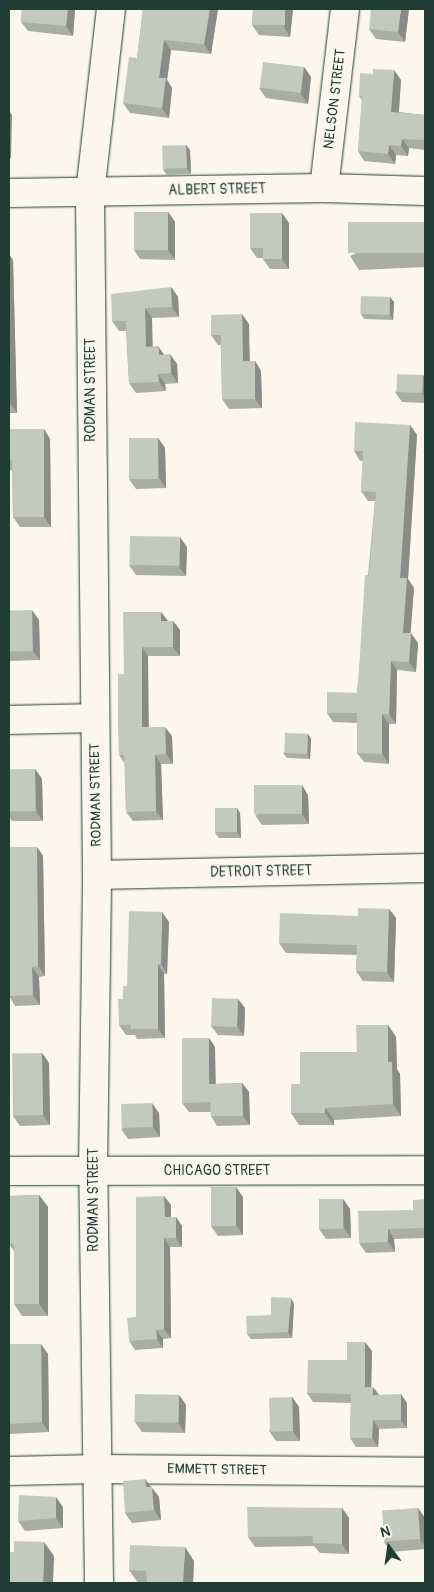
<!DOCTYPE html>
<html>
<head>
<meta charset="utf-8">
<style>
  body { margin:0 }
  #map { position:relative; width:434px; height:1592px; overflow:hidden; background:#fbf7ec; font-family:Pangolin,sans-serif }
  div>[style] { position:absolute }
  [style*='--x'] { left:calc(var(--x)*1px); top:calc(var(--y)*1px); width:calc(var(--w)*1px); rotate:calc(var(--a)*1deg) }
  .roads { filter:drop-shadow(0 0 1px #1f3d34) drop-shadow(0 0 1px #1f3d34) }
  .minor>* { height:28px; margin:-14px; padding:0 14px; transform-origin:14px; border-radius:14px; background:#fbf7ec }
  .wall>* { inset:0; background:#a9ada3 }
  .shaded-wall>* { inset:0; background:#898d85 }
  .building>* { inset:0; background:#c4c9be; transform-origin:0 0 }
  span { translate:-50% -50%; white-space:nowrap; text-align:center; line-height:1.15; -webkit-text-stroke:4.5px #fbf7ec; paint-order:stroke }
  .street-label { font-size:14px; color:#1f3d34 }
  .frame { position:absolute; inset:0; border:10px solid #1f3d34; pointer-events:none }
  .north { position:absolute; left:364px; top:1522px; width:50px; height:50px; -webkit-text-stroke:4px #fbf7ec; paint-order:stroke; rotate:346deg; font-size:14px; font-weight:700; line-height:20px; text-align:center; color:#1f3d34 }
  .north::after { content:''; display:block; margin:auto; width:18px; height:22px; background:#1f3d34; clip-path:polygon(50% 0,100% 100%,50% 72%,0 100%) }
</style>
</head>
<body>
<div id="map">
  <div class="roads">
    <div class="minor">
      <div style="--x:324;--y:188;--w:180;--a:-83.3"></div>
      <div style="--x:9;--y:193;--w:315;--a:-0.9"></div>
      <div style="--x:324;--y:188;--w:101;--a:1.7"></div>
      <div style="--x:9;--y:720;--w:86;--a:-1.3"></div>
      <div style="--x:97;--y:875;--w:328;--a:-1.2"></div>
      <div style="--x:9;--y:1171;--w:416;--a:-0.1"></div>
      <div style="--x:9;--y:1471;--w:89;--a:-1.3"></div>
      <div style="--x:98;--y:1469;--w:327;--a:0.5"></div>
      <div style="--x:99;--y:1583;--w:412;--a:-90.8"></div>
      <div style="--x:93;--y:1171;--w:296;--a:-89.2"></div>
      <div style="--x:97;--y:875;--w:682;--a:-90.59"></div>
      <div style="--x:90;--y:193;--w:185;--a:-83.5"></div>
    </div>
  </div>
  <div class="wall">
    <div style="clip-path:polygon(22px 9px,75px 9px,73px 36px,28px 31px,21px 22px)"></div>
    <div style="clip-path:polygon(143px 9px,218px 9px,211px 54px,171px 50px,167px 80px,172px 88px,169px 118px,130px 113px,123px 103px,137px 58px)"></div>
    <div style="clip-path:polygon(253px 9px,293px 9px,290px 37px,259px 35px,252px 25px)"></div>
    <div style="clip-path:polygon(409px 9px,405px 42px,376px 39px,369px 29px)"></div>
    <div style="clip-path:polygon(304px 67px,311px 77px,308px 104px,266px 98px,259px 88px)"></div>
    <div style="clip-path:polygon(373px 74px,401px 80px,399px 112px,425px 115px,425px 150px,409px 148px,408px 156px,396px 155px,395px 164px,364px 161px,358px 151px,362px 100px,359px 96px)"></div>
    <div style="clip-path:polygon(186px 145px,190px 150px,191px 174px,167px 175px,163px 170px)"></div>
    <div style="clip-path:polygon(168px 212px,175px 222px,175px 260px,140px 259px,134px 250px)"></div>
    <div style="clip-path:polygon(425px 222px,425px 267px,359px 270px,350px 256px)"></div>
    <div style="clip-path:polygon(289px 223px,289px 269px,270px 269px,263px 259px,263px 258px,257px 258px,250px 248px)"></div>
    <div style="clip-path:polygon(9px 254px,13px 260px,17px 413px,9px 413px)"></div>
    <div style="clip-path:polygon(171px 287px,178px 297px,179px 317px,152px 318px,152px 347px,177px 364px,178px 383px,165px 384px,166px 391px,136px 393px,129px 383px,126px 331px,119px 331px,112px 321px)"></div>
    <div style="clip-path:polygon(390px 297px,394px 302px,393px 320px,364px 319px,361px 314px)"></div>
    <div style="clip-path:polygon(249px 324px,249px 361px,255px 361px,261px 371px,262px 408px,229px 409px,222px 399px,221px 345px,218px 345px,211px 335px)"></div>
    <div style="clip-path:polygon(423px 375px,425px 378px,425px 403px,402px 402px,395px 392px)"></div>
    <div style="clip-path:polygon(410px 425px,417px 435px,408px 579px,414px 588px,410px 633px,418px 643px,416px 672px,397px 670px,396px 724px,389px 724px,389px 764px,364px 762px,357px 753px,357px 723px,333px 722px,327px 713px,357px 693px,375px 501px,368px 501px,361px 491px,363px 461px,360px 461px,354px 451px)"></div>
    <div style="clip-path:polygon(9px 429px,44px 429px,50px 439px,51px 527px,20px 527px,13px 517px,12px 470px,10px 470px,9px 469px)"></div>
    <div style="clip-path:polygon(158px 438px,165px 448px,166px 488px,136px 489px,129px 479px)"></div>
    <div style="clip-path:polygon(187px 547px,186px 576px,136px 575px,129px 565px)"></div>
    <div style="clip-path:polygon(9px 611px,39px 620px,40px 660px,9px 661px)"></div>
    <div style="clip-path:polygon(161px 612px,168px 621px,173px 621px,180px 630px,180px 656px,148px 656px,148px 727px,172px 736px,173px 764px,161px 764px,163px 820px,133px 821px,126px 812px,125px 764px,119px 755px,124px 674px)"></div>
    <div style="clip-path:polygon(308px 734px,311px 739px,310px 759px,287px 758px,283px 753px)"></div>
    <div style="clip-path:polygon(35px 769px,42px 779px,43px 821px,12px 821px,9px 817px,9px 770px)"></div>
    <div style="clip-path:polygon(308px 795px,309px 824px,262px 825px,255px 815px)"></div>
    <div style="clip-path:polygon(237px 808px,240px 813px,241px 838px,219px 838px,215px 833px)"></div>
    <div style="clip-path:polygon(37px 847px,43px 856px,45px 976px,39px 977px,40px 1005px,15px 1006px,9px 996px)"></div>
    <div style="clip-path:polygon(389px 909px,396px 918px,394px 982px,363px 981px,356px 971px,357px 955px,286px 953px,279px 943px,358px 916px)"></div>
    <div style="clip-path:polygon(169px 922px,167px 974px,164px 974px,165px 1038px,137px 1039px,135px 1035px,126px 1035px,119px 1025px,123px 999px,127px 986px)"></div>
    <div style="clip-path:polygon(238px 999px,245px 1008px,244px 1036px,218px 1035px,211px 1026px)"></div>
    <div style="clip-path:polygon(388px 1025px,396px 1037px,397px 1069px,400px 1074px,401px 1116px,334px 1120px,334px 1125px,299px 1125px,291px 1113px,300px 1084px,357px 1052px)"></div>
    <div style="clip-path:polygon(209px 1038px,215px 1047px,215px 1084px,242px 1083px,249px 1092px,250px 1125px,217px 1126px,211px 1116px,211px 1112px,189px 1112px,182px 1103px)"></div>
    <div style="clip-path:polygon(42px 1053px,49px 1063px,50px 1125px,20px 1126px,13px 1116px)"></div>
    <div style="clip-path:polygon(159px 1113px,160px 1137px,128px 1139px,121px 1129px)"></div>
    <div style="clip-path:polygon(39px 1195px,48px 1207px,48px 1316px,22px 1316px,14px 1304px,14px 1251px,9px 1244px,9px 1196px)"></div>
    <div style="clip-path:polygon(164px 1196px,171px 1205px,171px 1217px,176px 1217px,182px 1226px,182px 1247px,170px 1247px,171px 1338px,163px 1339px,163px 1348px,135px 1350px,129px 1341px,136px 1317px)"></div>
    <div style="clip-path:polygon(243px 1197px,243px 1235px,218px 1236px,211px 1226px)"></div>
    <div style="clip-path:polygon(343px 1199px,350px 1209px,351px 1238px,326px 1239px,319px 1229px)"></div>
    <div style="clip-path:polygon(425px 1199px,425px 1238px,394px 1239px,395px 1252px,366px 1253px,359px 1243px,413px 1210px)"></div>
    <div style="clip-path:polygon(294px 1304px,292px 1338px,251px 1339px,247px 1334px,271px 1315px)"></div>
    <div style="clip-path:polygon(372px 1351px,371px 1387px,379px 1395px,407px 1403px,407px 1428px,379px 1429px,378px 1447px,356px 1447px,350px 1438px,351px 1403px,313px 1402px,307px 1393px,347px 1360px)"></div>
    <div style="clip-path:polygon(48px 1354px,49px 1432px,9px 1434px,9px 1406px,10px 1406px)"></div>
    <div style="clip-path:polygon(179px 1395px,186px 1405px,185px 1433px,142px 1432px,135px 1422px)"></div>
    <div style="clip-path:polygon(292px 1397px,299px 1407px,300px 1441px,276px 1441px,269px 1431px)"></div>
    <div style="clip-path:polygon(145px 1479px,159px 1497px,161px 1520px,132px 1523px,125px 1513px)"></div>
    <div style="clip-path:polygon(63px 1507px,63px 1528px,25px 1531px,18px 1521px)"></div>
    <div style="clip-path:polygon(342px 1508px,349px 1518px,349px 1554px,320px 1553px,314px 1546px,255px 1547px,248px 1537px)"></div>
    <div style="clip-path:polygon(418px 1508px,425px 1518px,425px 1549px,391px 1552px,384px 1542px)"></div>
    <div style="clip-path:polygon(194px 1561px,193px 1583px,138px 1583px,129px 1570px)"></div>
  </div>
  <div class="shaded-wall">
    <div style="clip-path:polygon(68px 9px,75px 9px,73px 36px,66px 26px)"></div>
    <div style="clip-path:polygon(210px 9px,218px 9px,211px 54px,204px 44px)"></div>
    <div style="clip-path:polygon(285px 9px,293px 9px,290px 37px,284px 27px)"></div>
    <div style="clip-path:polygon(401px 9px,409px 9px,405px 42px,398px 32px)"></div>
    <div style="clip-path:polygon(164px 40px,171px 50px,167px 80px,172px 88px,169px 118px,162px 108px,159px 78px)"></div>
    <div style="clip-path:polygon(304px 67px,311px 77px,308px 104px,301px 94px)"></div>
    <div style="clip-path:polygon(394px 70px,401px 80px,398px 122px,391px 112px)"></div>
    <div style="clip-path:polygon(9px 111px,12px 115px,11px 159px,9px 156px)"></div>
    <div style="clip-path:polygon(402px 139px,409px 148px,408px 156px,401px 146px)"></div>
    <div style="clip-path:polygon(186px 145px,190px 150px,191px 174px,187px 168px)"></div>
    <div style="clip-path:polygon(389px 145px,396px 155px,395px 164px,388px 154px)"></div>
    <div style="clip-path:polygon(168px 212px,175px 222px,175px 260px,168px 250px)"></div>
    <div style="clip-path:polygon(282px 213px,289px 223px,289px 269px,282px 259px)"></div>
    <div style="clip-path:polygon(9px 254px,13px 260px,17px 413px,10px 403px,9px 357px)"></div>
    <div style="clip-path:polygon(171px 287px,178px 297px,179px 317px,172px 307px)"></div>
    <div style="clip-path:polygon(390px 297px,394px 302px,393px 320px,390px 315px)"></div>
    <div style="clip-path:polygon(145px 308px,152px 318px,153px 357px,146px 347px)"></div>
    <div style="clip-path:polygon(242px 314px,249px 324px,250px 371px,243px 361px)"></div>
    <div style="clip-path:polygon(158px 346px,165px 356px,159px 355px)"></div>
    <div style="clip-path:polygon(170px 354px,177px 364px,178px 383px,171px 373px)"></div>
    <div style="clip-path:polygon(255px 361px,261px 371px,262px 408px,255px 399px)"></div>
    <div style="clip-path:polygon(158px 374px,165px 384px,166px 391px,159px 382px)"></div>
    <div style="clip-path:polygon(423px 375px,425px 378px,425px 399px,422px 394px)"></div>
    <div style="clip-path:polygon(410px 425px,417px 435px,408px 579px,414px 588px,410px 642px,403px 633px,400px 578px)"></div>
    <div style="clip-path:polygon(44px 429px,50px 439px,51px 527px,44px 517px)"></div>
    <div style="clip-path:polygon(158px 438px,165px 448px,166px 488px,159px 478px)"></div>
    <div style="clip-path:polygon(180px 537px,187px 547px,186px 576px,179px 567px)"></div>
    <div style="clip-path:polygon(32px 610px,39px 620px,40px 660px,33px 651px)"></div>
    <div style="clip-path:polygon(161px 612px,168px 621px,161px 621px)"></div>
    <div style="clip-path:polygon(173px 621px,180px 630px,180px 656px,173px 647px)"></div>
    <div style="clip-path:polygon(411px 633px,418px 643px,416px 672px,409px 662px)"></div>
    <div style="clip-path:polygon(142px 647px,148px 656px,149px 737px,142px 727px)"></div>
    <div style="clip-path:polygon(391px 661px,397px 670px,396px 724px,389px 714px)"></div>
    <div style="clip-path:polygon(382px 714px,389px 724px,389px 764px,382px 754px)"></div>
    <div style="clip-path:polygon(165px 727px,172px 736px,173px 764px,166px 754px)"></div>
    <div style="clip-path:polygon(308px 734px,311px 739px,310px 759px,307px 754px)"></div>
    <div style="clip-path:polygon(155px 755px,161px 764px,163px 820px,156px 811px)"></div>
    <div style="clip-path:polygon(35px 769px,42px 779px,43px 821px,36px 811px)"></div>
    <div style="clip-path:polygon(302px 785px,308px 795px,309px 824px,302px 814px)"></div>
    <div style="clip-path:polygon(237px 808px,240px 813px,241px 838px,237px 832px)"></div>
    <div style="clip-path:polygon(37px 847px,43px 856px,45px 976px,38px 966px)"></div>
    <div style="clip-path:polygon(389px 909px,396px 918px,394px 982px,387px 972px)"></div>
    <div style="clip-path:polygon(162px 912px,169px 922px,167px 974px,161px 964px)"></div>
    <div style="clip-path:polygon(158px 964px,164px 974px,165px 1038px,158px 1029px)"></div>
    <div style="clip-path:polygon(32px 967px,39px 977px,40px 1005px,33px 995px)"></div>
    <div style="clip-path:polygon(238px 999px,245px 1008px,244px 1036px,237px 1026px)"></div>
    <div style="clip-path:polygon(388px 1025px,396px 1037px,397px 1069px,400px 1074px,401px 1116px,393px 1104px,388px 1062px)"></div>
    <div style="clip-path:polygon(209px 1038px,215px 1047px,216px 1093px,209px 1084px)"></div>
    <div style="clip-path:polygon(42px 1053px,49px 1063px,50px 1125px,43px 1115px)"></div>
    <div style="clip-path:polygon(242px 1083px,249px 1092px,250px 1125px,243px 1116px)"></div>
    <div style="clip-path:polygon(152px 1103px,159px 1113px,160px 1137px,153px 1127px)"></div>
    <div style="clip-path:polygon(325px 1108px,334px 1120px,334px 1125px,325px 1113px)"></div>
    <div style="clip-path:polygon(236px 1187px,243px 1197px,243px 1235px,236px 1225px)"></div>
    <div style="clip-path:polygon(39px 1195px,48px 1207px,48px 1316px,39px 1304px)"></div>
    <div style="clip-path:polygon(164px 1196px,171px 1205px,171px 1226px,165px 1217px)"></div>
    <div style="clip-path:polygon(343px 1199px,350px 1209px,351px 1238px,344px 1228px)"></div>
    <div style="clip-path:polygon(176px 1217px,182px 1226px,182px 1247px,176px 1238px)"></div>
    <div style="clip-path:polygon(388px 1229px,394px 1239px,395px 1252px,388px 1242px)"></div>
    <div style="clip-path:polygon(164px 1238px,170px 1247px,171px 1338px,164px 1329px)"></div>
    <div style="clip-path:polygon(291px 1298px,294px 1304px,292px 1338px,288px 1332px)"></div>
    <div style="clip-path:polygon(156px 1330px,163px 1339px,163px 1348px,157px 1339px)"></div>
    <div style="clip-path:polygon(365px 1342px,372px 1351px,371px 1396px,365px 1387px)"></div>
    <div style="clip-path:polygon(41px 1344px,48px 1354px,49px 1432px,42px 1422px)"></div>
    <div style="clip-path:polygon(373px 1387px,380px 1396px,373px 1395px)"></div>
    <div style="clip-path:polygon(401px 1394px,407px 1403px,407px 1428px,401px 1420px)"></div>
    <div style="clip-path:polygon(179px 1395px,186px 1405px,185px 1433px,178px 1423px)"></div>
    <div style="clip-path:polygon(292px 1397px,299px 1407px,300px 1441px,293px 1431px)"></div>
    <div style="clip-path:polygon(373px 1420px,379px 1429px,378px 1447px,372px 1438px)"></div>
    <div style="clip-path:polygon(145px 1479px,159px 1497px,161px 1520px,154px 1510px,146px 1487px)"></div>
    <div style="clip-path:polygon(56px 1497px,63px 1507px,63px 1528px,56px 1518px)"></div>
    <div style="clip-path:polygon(342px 1508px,349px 1518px,349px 1554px,342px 1544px)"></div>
    <div style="clip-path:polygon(418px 1508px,425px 1518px,425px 1546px,420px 1539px)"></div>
    <div style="clip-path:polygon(44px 1542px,54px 1556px,53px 1583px,43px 1583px)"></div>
    <div style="clip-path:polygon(185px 1547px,194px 1561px,193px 1583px,183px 1583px)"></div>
  </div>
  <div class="building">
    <div style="clip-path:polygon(22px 9px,68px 9px,66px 26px,21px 22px)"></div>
    <div style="clip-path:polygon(143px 9px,210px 9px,204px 44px,164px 40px,159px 78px,166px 78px,162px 108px,123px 103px,129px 57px,137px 58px)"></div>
    <div style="left:253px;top:9px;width:32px;height:16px"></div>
    <div style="clip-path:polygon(371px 9px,401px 9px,398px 32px,369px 29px)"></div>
    <div style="left:263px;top:62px;width:41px;height:26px;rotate:7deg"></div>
    <div style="clip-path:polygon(373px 69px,394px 70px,391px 112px,425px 115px,425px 140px,402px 139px,401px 146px,389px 145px,388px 154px,358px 151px,362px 96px,359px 96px,360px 73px,373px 74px)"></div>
    <div style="left:186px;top:145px;width:23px;height:24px;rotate:88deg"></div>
    <div style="left:134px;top:212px;width:34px;height:38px"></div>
    <div style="clip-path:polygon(250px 213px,282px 213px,282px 259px,263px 259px,263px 248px,250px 248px)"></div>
    <div style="left:425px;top:222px;width:31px;height:77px;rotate:90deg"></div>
    <div style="clip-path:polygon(171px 287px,172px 307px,145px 308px,146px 347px,158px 346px,159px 355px,170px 354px,171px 373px,158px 374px,159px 382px,129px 383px,126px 321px,112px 321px,111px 294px)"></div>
    <div style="left:361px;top:296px;width:29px;height:18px;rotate:2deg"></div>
    <div style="clip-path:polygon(242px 314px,243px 361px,255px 361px,255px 399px,222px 399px,221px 335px,211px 335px,211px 315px)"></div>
    <div style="clip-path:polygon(9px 357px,10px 403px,9px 403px)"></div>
    <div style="left:397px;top:374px;width:26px;height:18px;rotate:2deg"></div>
    <div style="clip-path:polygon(355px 422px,410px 425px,400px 578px,407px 578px,403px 633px,411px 633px,409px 662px,391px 661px,389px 714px,382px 714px,382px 754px,357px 753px,357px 713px,327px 713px,327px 692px,357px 693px,358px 685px,365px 575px,369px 575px,376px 492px,361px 491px,363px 451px,354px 451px)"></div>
    <div style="clip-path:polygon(9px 429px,44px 429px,44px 517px,13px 517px,12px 460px,9px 460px)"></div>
    <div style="left:129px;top:438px;width:29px;height:41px"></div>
    <div style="left:130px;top:536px;width:50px;height:29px;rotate:1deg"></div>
    <div style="left:32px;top:610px;width:41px;height:23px;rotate:89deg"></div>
    <div style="clip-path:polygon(123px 612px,161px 612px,161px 621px,173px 621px,173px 647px,142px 647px,142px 727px,165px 727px,166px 754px,155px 755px,156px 811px,126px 812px,124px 755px,119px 755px,118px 728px,118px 674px,124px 674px)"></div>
    <div style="left:285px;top:733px;width:23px;height:20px;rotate:2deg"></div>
    <div style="left:35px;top:769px;width:42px;height:26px;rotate:89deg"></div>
    <div style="left:302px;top:785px;width:29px;height:48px;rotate:90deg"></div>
    <div style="left:237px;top:808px;width:24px;height:22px;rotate:90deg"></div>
    <div style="clip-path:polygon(9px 847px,37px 847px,38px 966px,32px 967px,33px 995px,9px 996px)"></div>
    <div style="clip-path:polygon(358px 908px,389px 909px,387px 972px,356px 971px,357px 945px,279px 943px,280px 913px,358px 916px)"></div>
    <div style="clip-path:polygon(129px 911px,162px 912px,161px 964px,158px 964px,158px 1029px,131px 1029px,131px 1025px,119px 1025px,118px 999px,123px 999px,123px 986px,127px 986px)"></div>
    <div style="left:212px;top:998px;width:26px;height:28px;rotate:2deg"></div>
    <div style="clip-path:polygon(356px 1025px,388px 1025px,388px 1062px,392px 1062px,393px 1104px,325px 1108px,325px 1113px,291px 1113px,291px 1084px,300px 1084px,300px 1052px,357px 1052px)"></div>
    <div style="clip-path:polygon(182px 1038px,209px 1038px,209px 1084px,242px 1083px,243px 1116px,211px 1116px,210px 1102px,182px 1103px)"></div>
    <div style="left:42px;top:1053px;width:62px;height:30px;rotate:89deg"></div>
    <div style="left:152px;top:1103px;width:24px;height:31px;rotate:88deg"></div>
    <div style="left:211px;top:1187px;width:25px;height:39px"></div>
    <div style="clip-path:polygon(39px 1195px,39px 1304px,14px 1304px,14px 1244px,9px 1244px,9px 1196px)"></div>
    <div style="clip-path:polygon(164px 1196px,165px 1217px,176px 1217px,176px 1238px,164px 1238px,164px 1329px,156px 1330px,157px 1339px,129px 1341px,127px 1318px,136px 1317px,136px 1197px)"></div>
    <div style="left:319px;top:1199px;width:24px;height:30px"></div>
    <div style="clip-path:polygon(425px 1199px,425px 1228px,388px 1229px,388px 1242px,359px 1243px,358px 1211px,413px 1210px,413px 1200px)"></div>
    <div style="clip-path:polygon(271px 1297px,291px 1298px,288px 1332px,247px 1334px,246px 1316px,271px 1315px)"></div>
    <div style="clip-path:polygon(347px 1342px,365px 1342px,365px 1387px,373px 1387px,373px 1395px,401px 1394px,401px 1420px,373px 1420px,372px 1438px,350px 1438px,351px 1394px,307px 1393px,308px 1360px,347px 1360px)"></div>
    <div style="clip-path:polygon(9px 1344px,41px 1344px,42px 1422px,9px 1424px,9px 1406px,10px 1406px)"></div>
    <div style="left:135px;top:1394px;width:44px;height:28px;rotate:1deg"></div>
    <div style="left:292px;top:1397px;width:34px;height:23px;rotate:88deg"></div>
    <div style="clip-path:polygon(145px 1479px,146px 1487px,152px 1487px,154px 1510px,125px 1513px,123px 1481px)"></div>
    <div style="clip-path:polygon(19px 1495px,56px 1497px,56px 1518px,18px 1521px)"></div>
    <div style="clip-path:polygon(247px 1507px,342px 1508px,342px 1544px,313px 1543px,313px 1536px,248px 1537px)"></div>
    <div style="left:418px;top:1508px;width:31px;height:36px;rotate:86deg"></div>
    <div style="clip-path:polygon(14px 1541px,44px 1542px,43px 1583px,9px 1583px,9px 1552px,14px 1552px)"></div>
    <div style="clip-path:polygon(130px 1545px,185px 1547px,183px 1583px,147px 1583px,146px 1571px,129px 1570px)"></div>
  </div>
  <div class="street-label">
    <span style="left:335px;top:99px;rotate:-83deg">NELSON STREET</span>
    <span style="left:217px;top:190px;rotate:-1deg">ALBERT STREET</span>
    <span style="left:91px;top:390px;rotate:-90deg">RODMAN STREET</span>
    <span style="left:96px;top:795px;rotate:-91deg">RODMAN STREET</span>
    <span style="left:261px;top:872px;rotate:-1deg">DETROIT STREET</span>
    <span style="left:217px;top:1171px">CHICAGO STREET</span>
    <span style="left:94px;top:1200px;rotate:-90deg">RODMAN STREET</span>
    <span style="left:217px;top:1470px;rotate:1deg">EMMETT STREET</span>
  </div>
  <div class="frame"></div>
  <div class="north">N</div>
</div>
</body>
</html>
